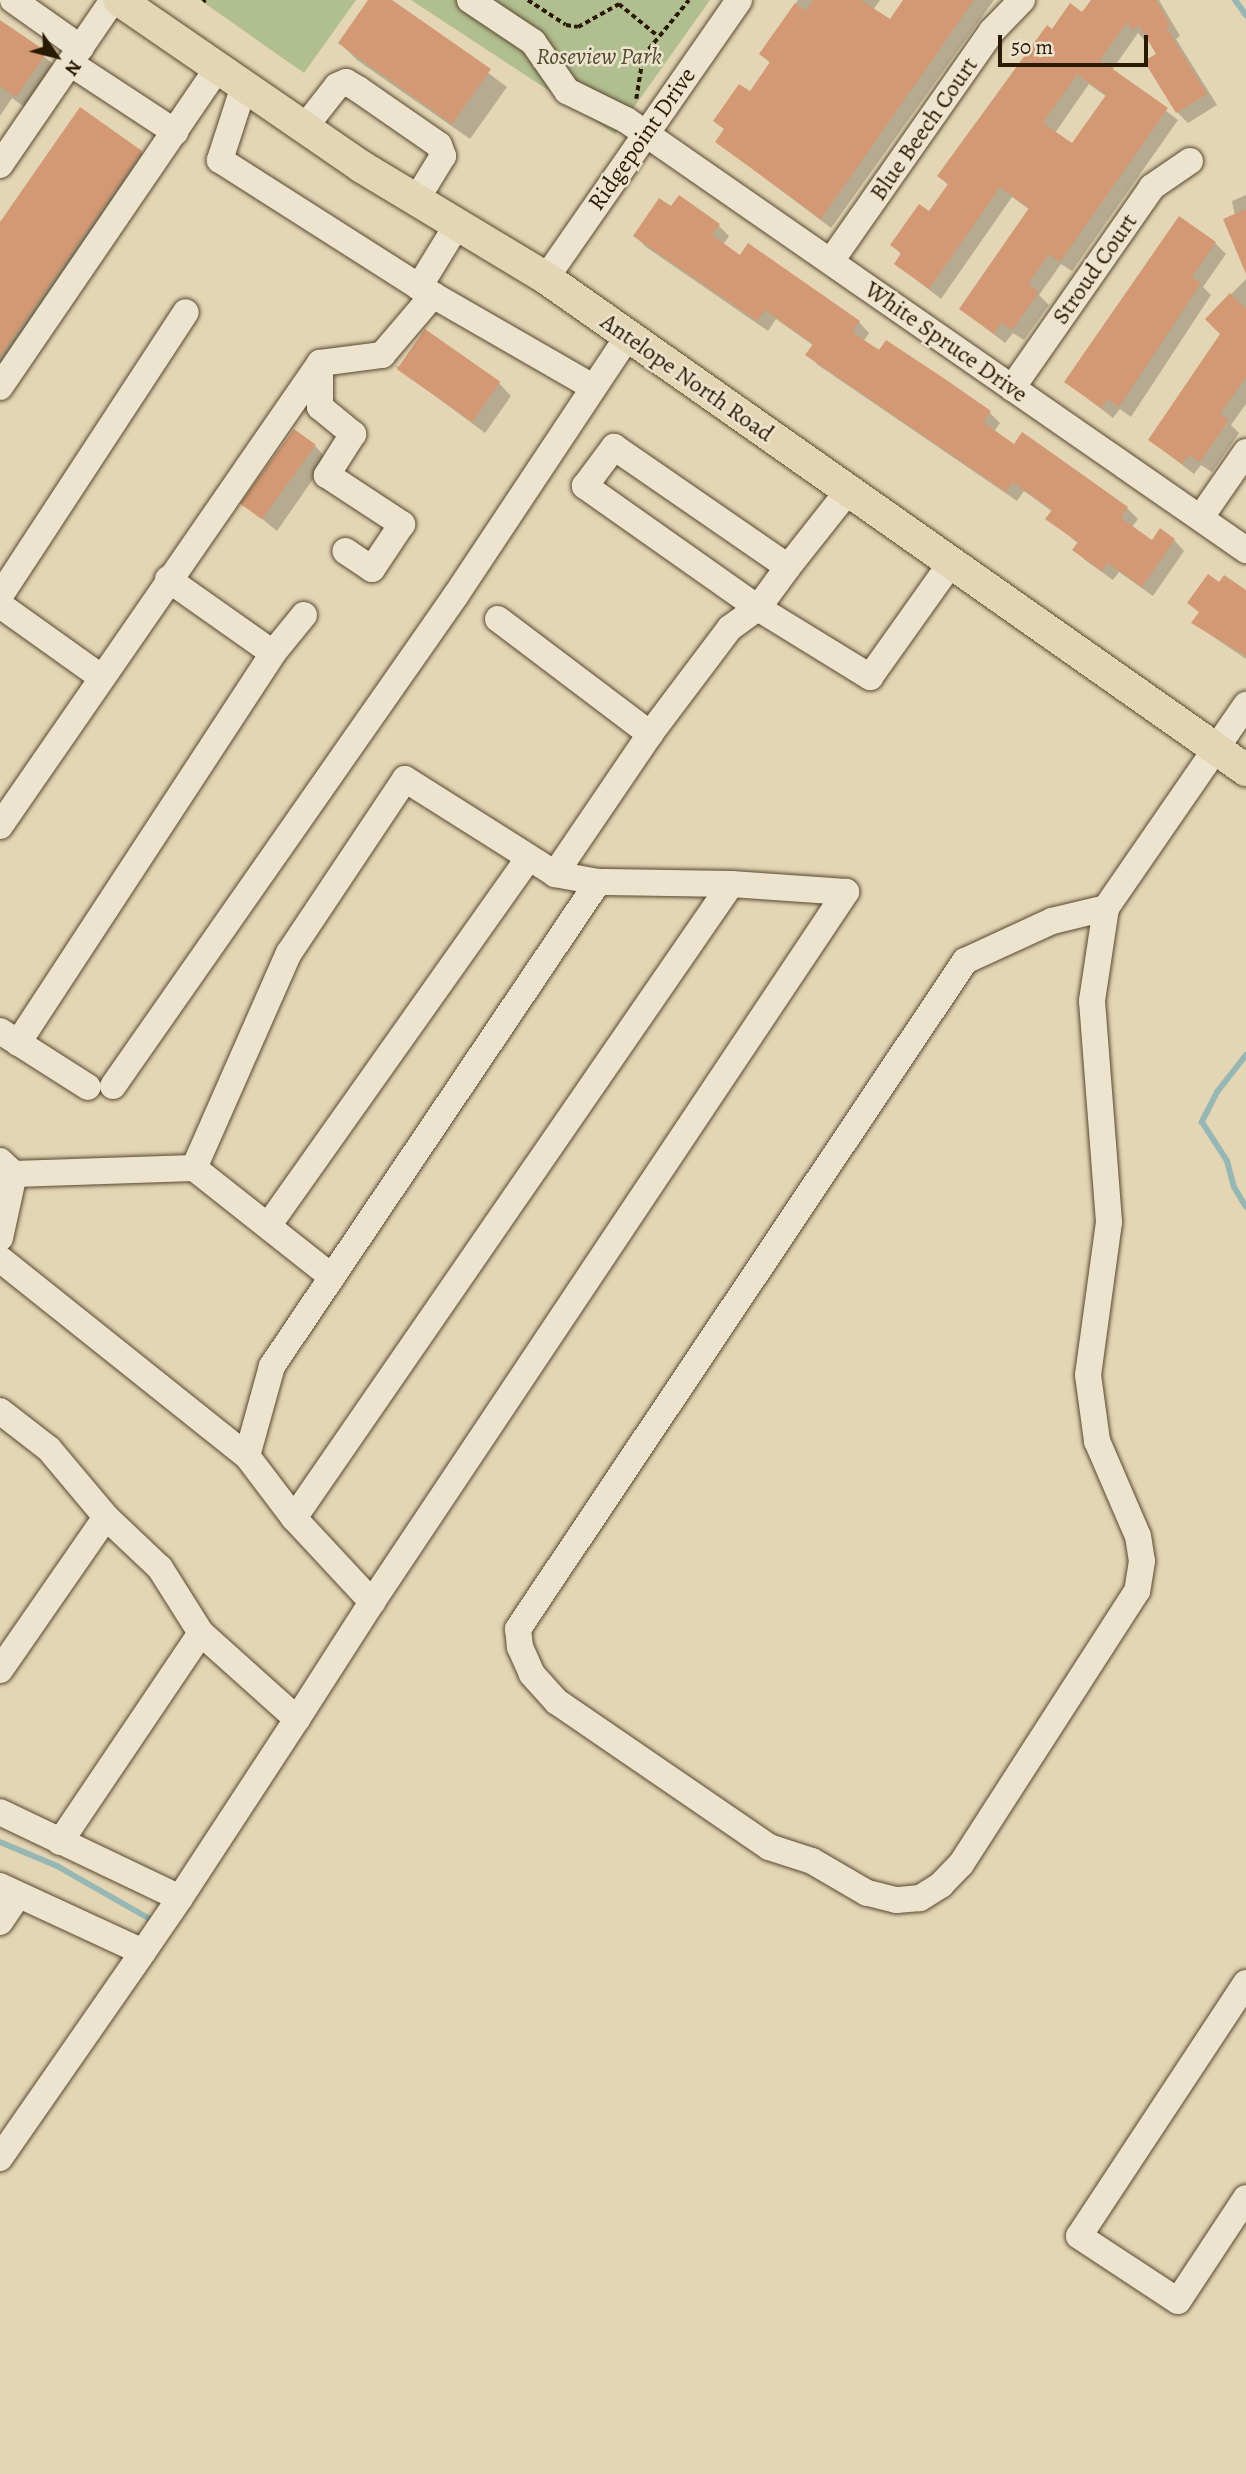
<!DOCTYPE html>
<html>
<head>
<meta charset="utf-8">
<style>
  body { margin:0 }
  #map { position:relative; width:1246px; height:2474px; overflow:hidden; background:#e4d6b5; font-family:Alegreya,serif }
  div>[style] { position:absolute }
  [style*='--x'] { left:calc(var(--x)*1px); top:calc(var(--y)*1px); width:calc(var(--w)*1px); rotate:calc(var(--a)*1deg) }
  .green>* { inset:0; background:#b1be90 }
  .shadow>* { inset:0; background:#0003 }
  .stream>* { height:6px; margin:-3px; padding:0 3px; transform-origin:3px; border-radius:3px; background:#97b7b4 }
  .building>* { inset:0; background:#d39974; transform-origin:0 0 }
  .path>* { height:3.5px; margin-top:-1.75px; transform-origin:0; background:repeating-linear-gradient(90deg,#2a1904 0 5px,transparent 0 8.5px) }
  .roads { filter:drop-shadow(0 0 2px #584830) drop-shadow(0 0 2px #584830) }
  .minor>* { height:26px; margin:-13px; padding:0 13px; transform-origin:13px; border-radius:13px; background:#ede4cf }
  .major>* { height:32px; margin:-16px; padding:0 16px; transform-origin:16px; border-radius:16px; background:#e4d6b5 }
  span { translate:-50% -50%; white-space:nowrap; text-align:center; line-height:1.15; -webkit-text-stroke:5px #ede4cf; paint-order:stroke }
  .park-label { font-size:24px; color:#524b2e; font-style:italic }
  .street-label { font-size:24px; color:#2a1904 }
  .north { position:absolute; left:21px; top:21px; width:70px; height:70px; -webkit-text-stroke:5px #ede4cf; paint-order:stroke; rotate:125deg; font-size:19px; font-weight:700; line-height:28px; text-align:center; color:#2a1904 }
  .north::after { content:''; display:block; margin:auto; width:24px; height:32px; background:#2a1904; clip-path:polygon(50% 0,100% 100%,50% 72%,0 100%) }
  .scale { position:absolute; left:998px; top:35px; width:150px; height:32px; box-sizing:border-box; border:4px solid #2a1904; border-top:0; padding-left:9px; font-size:21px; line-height:24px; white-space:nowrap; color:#2a1904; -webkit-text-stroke:5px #ede4cf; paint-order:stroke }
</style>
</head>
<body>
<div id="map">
  <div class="green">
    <div style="clip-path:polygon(200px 0,356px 0,304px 73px)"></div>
    <div style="clip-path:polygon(411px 0,710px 0,615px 134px)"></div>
  </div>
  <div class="shadow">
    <div style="clip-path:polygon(370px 0,389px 0,507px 87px,470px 139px,357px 60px,340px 43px)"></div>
    <div style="clip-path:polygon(798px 0,880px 0,873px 10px,890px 22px,906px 0,994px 0,831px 228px,717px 142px,725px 130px,716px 121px,750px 94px,771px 64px,761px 54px)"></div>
    <div style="clip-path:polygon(evenodd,1094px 0,1159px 0,1180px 36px,1176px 39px,1217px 105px,1188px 123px,1177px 112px,1158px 54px,1148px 38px,1144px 40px,1138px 33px,1112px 70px,1178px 120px,1072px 271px,1061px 264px,1039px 295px,1049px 305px,1024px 340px,1013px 333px,1005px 343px,961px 309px,1030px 210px,1012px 197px,941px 299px,896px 264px,902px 255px,892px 245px,930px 214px,949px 186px,940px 176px,1053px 31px,1083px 14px,1094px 0,1089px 84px,1107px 97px,1073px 146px,1055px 133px,1089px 84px)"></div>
    <div style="clip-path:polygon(0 22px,62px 71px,33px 113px,12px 98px,0 116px)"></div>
    <div style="clip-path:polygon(141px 152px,158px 169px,0 365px,0 225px)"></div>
    <div style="clip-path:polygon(1246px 195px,1246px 269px,1232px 201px)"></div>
    <div style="clip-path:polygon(671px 209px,719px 226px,729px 236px,723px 245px,740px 257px,859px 322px,869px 333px,863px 342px,941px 379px,990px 413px,1000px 423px,994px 432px,1014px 446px,1044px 449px,1127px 508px,1138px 519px,1132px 527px,1153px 542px,1174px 540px,1184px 551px,1153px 596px,1119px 572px,1113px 580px,1085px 560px,1075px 550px,1079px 544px,1048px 519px,1053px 512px,1024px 491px,1017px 501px,818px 365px,808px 354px,814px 346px,776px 319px,768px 331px,646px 247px,635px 236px)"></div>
    <div style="clip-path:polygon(1215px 243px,1226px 254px,1203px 287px,1211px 295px,1131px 417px,1120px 409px,1113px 418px,1066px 382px)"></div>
    <div style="clip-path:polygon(1246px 279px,1246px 404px,1231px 425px,1239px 433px,1212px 472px,1201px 465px,1194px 474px,1150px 440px,1222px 334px,1207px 319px)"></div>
    <div style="clip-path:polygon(395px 366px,499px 383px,511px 396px,485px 433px)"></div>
    <div style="clip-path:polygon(315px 446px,327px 459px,277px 531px,244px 504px)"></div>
    <div style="clip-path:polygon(1220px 584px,1246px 591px,1246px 659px,1193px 623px,1200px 613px,1189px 603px)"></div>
  </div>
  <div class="stream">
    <div style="--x:1235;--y:0;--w:19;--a:54"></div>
    <div style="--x:1246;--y:1055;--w:47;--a:128.1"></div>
    <div style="--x:1217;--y:1092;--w:34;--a:117"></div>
    <div style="--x:1202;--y:1122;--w:46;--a:57.3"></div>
    <div style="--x:1227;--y:1161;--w:27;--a:75"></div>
    <div style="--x:1234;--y:1187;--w:23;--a:59"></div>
    <div style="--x:0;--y:1842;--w:62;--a:22.8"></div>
    <div style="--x:57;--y:1866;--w:107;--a:29.7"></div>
  </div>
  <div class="building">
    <div style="clip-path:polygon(368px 0,392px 0,491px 69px,452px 124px,338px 43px)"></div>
    <div style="clip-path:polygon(813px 0,861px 0,890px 19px,903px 0,974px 0,821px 219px,715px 142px,724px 129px,713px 121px,739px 84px,750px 91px,770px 62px,759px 54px,795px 3px,806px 11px)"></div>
    <div style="clip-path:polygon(evenodd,1091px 0,1156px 0,1170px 24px,1166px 27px,1207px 94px,1176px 113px,1144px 61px,1156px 54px,1139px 25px,1132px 30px,1127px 22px,1100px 60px,1168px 108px,1060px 262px,1049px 254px,1028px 284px,1039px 292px,1012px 330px,1001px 323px,994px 334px,959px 309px,1029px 208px,1000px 187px,929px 289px,894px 264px,901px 253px,890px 245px,919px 204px,929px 211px,948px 184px,937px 176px,1047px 25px,1052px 29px,1070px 3px,1082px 12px,1091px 0,1077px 74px,1106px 95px,1072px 143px,1043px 123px,1077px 74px)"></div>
    <div style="clip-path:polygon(0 20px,47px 52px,16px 97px,0 86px)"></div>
    <div style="clip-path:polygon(80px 107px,142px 151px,0 356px,0 222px)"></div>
    <div style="clip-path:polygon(679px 195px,720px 224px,712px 235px,740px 255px,748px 243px,860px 321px,852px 332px,879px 350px,886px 340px,942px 377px,991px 411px,983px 422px,1014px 444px,1022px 432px,1045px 448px,1128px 507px,1121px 518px,1152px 540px,1160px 528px,1175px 539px,1142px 587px,1108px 563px,1102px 571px,1072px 550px,1078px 542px,1045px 519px,1052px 510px,1013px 482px,1006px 492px,805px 355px,813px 344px,765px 310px,757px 321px,633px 236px,659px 198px,671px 206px)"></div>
    <div style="clip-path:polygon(1246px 209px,1246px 274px,1223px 219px)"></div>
    <div style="clip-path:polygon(1179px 216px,1216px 242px,1192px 277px,1201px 283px,1119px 407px,1108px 399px,1101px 408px,1064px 382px)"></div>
    <div style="clip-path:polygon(1230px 293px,1246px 309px,1246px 377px,1220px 414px,1229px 420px,1200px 462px,1189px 455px,1182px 464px,1148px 440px,1220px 334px,1205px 319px)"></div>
    <div style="left:425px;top:329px;width:92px;height:49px;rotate:35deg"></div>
    <div style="left:294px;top:429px;width:27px;height:92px;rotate:36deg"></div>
    <div style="clip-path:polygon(1208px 574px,1219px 582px,1224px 575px,1246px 590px,1246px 656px,1191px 623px,1199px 612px,1187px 603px)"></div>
  </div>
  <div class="path">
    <div style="--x:528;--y:0;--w:45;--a:33.3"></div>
    <div style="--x:566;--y:25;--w:12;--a:9"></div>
    <div style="--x:578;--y:27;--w:47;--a:-29.3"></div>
    <div style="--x:619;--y:4;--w:50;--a:39.4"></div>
    <div style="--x:203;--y:2;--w:3;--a:-45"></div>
    <div style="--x:636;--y:99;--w:44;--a:-80.8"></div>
    <div style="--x:643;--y:56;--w:72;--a:-50.6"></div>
  </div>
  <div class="roads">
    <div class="minor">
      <div style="--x:13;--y:0;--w:83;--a:35.2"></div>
      <div style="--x:470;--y:0;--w:76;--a:33.7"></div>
      <div style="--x:533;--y:42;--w:60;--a:55.2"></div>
      <div style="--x:567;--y:91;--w:66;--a:26.2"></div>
      <div style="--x:626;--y:120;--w:755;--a:34.74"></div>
      <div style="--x:70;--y:63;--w:126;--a:33.3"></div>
      <div style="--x:244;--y:86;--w:78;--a:108"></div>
      <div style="--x:220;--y:160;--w:236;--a:32.5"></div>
      <div style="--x:304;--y:128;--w:53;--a:-51.8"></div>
      <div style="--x:337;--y:86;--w:10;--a:-24"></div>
      <div style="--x:346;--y:82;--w:14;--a:30"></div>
      <div style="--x:358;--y:89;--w:98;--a:34.7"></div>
      <div style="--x:439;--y:145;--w:12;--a:70"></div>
      <div style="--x:443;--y:156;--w:52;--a:121.5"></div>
      <div style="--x:0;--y:165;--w:200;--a:-55.6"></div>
      <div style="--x:457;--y:225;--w:73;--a:121.5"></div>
      <div style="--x:419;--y:287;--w:201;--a:29.9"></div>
      <div style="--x:831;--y:261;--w:281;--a:-55"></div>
      <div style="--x:992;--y:31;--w:43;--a:-45.9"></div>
      <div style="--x:546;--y:278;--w:338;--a:-55.2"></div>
      <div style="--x:320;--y:363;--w:44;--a:90"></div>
      <div style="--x:320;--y:407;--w:43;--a:39.3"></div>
      <div style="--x:353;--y:434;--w:49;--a:122.4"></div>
      <div style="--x:327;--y:475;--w:90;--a:33.2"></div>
      <div style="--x:402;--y:524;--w:54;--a:123.7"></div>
      <div style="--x:372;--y:569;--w:32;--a:-146"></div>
      <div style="--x:0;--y:387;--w:386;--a:-55.7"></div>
      <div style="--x:1012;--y:388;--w:245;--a:-55.1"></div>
      <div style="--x:1152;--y:187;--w:46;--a:-34.4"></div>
      <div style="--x:1201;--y:517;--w:79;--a:-55.3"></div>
      <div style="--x:788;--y:567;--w:97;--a:-51.7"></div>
      <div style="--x:168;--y:579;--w:128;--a:35.2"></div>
      <div style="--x:0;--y:596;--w:339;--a:-56.8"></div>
      <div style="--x:0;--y:605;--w:124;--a:35.5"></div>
      <div style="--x:498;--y:619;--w:191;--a:37.1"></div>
      <div style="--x:650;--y:734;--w:133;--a:-53"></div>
      <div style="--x:730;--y:628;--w:34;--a:-36"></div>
      <div style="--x:758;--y:608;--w:212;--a:-144.8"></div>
      <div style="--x:585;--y:486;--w:49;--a:-53.4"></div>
      <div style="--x:614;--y:447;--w:211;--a:34.6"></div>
      <div style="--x:788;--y:567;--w:51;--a:126.2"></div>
      <div style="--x:758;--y:608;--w:132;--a:31.6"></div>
      <div style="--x:870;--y:677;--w:140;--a:-54.6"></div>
      <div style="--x:0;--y:826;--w:563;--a:-55.35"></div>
      <div style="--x:320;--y:363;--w:63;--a:-7.4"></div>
      <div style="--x:382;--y:355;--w:79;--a:-49.6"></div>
      <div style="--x:598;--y:882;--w:584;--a:123.96"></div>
      <div style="--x:272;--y:1366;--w:93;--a:105.5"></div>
      <div style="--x:247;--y:1456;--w:78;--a:52.8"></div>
      <div style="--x:294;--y:1518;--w:115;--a:47.1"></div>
      <div style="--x:372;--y:1602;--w:854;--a:-56.27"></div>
      <div style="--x:846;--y:892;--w:115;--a:-176"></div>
      <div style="--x:731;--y:884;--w:133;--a:-179.1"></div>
      <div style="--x:598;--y:882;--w:44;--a:-169.5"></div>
      <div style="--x:555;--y:874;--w:169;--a:-55.8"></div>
      <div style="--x:1106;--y:908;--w:94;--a:98.6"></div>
      <div style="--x:1092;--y:1001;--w:222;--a:85.6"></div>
      <div style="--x:1109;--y:1222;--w:154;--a:97.8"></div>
      <div style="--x:1088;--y:1375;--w:67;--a:82.2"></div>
      <div style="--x:1097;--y:1441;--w:103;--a:66.7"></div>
      <div style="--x:1138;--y:1536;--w:25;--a:81"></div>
      <div style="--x:1142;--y:1561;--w:30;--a:99"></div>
      <div style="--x:1137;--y:1591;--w:325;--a:122.8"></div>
      <div style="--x:961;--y:1864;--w:29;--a:134"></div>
      <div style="--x:941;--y:1885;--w:25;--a:148"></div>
      <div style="--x:920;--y:1898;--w:24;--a:175"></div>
      <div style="--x:896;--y:1900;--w:30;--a:-166"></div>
      <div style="--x:867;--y:1893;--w:64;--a:-149.8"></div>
      <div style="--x:812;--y:1861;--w:45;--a:-162"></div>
      <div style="--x:769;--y:1847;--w:257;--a:-145.6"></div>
      <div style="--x:557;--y:1702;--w:38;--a:-132"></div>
      <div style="--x:532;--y:1674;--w:30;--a:-114"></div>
      <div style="--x:520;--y:1647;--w:18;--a:-96"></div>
      <div style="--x:518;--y:1629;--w:804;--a:-56.21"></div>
      <div style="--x:965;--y:961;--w:96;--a:-24.7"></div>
      <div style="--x:1052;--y:921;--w:56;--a:-13.5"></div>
      <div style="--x:1106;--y:908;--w:247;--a:-55.4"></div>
      <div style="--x:0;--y:1031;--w:104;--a:32.5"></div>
      <div style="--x:18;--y:1043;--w:466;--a:-56.8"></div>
      <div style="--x:273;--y:653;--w:49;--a:-50.8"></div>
      <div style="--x:113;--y:1086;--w:599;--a:-55.06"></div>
      <div style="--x:456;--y:595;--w:311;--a:-56.4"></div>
      <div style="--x:0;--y:1161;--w:19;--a:43"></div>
      <div style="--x:14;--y:1174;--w:180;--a:-1.9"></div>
      <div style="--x:268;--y:1226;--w:450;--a:-54.7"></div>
      <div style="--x:0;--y:1238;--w:66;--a:-77.7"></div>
      <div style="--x:0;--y:1259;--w:316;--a:38.6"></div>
      <div style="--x:332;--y:1277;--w:176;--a:-141.7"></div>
      <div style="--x:194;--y:1168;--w:235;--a:-66.2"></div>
      <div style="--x:289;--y:953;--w:209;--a:-56.3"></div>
      <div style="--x:405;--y:779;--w:178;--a:32.3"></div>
      <div style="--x:0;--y:1411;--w:62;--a:37.8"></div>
      <div style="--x:49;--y:1449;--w:89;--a:50"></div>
      <div style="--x:106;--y:1517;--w:74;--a:43.4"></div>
      <div style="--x:160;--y:1568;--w:77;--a:57.8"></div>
      <div style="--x:201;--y:1633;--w:129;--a:41.9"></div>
      <div style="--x:297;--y:1719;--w:214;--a:123.2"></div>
      <div style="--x:180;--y:1898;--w:199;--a:-154.5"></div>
      <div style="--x:294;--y:1518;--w:770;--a:-55.42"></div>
      <div style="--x:0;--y:1670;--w:186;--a:-55.3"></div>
      <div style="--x:297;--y:1719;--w:139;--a:-57.3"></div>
      <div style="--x:60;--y:1842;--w:252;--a:-56"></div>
      <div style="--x:0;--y:1886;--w:157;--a:24.8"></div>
      <div style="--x:143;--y:1952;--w:251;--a:124.8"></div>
      <div style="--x:0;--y:1922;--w:32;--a:-56"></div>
      <div style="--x:143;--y:1952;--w:65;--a:-55.6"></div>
      <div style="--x:1246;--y:1983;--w:303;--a:123.4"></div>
      <div style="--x:1079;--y:2236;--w:118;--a:33.3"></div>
      <div style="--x:1178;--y:2301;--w:123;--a:-56.6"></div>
    </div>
    <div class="major">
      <div style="--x:119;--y:0;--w:295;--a:34.5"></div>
      <div style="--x:362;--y:167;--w:215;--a:31.1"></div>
      <div style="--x:546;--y:278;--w:856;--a:35.1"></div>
    </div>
  </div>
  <div class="park-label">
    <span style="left:599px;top:57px">Roseview Park</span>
  </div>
  <div class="street-label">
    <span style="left:924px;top:129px;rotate:-55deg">Blue Beech Court</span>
    <span style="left:642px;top:139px;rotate:-55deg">Ridgepoint Drive</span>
    <span style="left:1095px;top:269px;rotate:-55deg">Stroud Court</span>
    <span style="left:946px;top:342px;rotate:35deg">White Spruce Drive</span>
    <span style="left:687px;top:378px;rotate:35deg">Antelope North Road</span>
  </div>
  <div class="north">N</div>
  <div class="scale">50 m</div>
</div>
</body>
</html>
